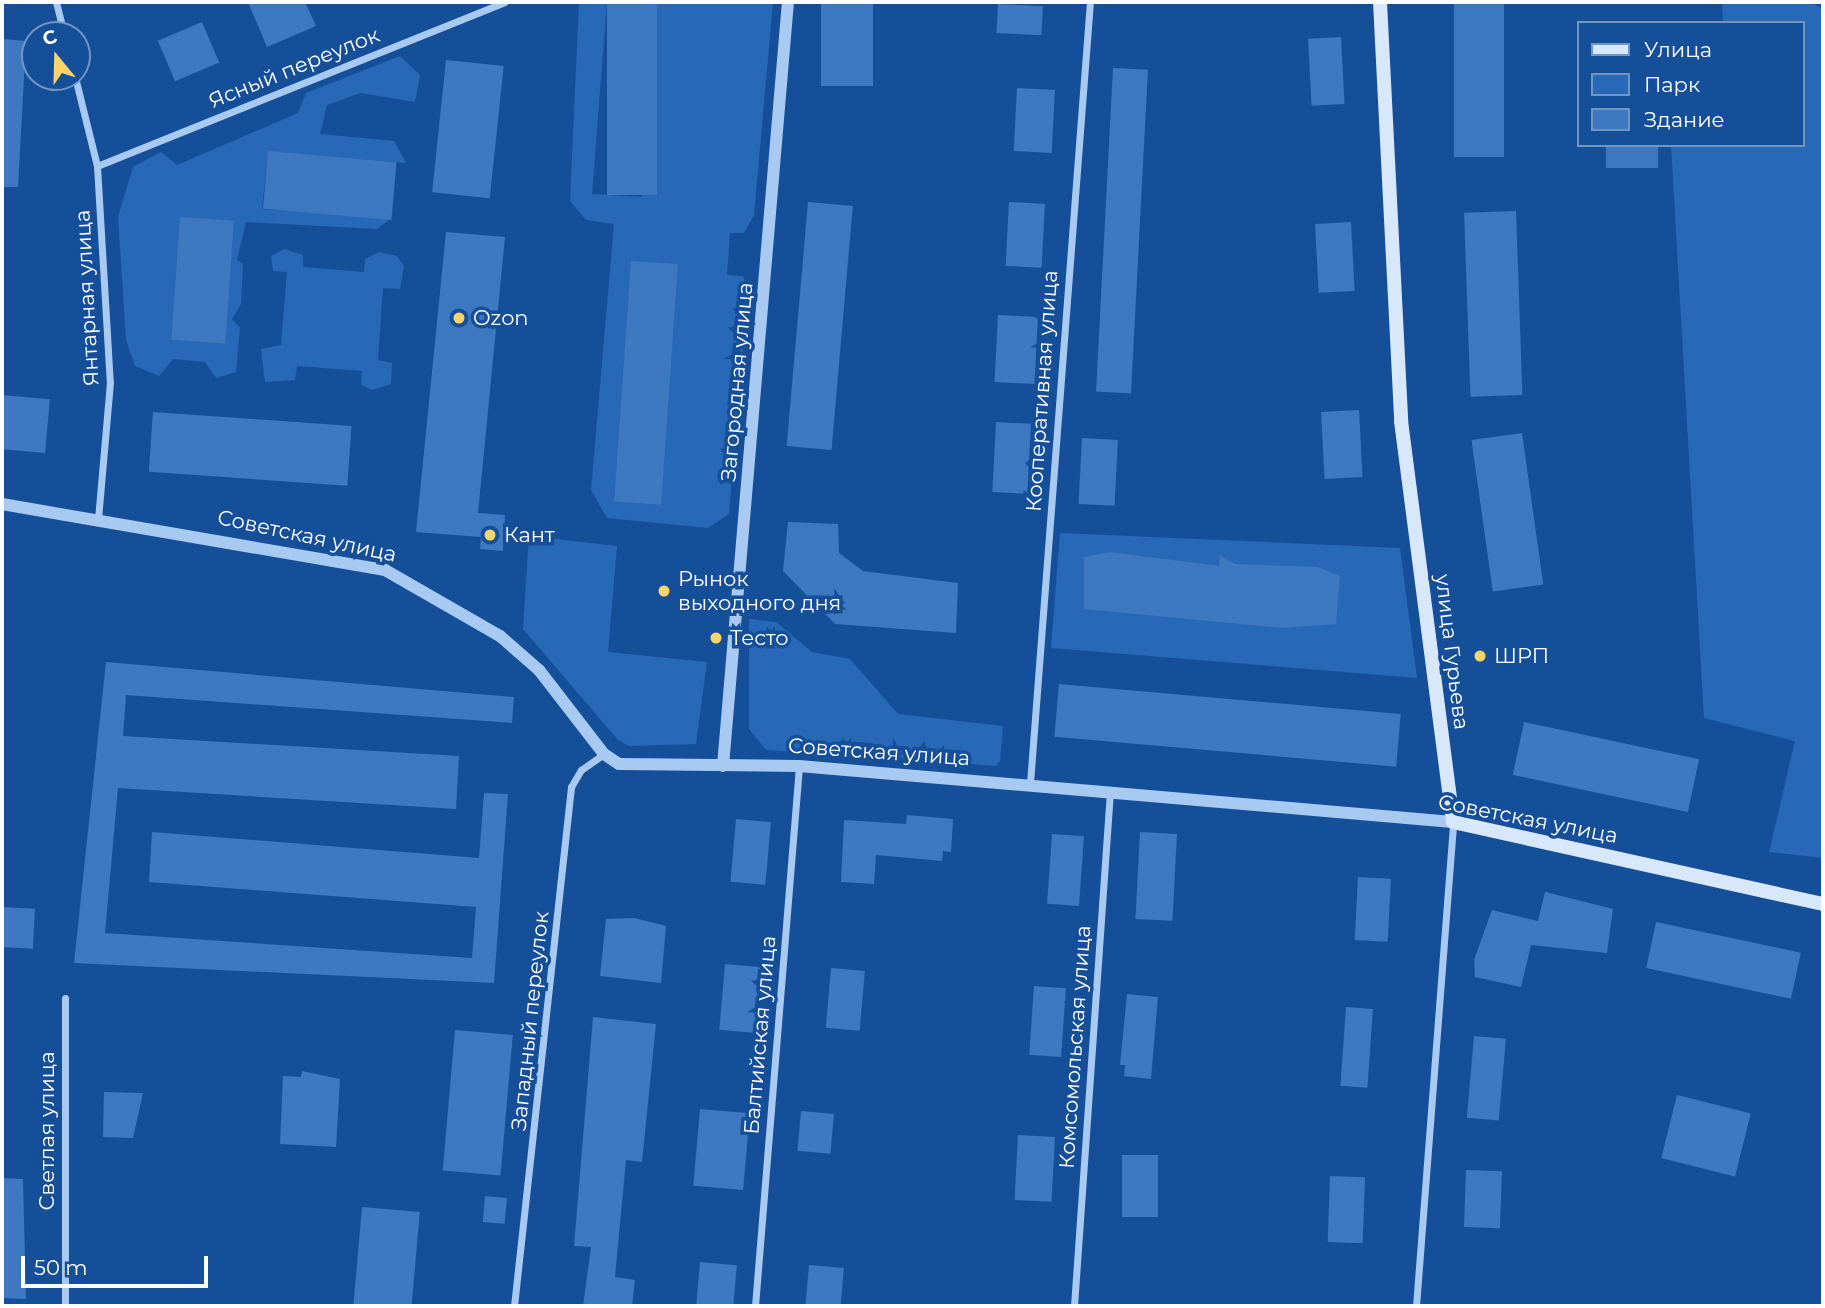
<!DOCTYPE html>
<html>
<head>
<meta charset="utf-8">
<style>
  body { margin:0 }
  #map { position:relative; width:1825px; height:1308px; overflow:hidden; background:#154f99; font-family:Montserrat,sans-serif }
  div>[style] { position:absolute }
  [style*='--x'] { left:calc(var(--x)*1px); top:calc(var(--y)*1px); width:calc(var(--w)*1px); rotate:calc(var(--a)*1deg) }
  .green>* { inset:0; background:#2869b7 }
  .building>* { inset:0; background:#3d78c1; transform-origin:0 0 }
  .minor>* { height:7px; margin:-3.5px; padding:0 3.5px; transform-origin:3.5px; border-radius:3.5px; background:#a8caf2 }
  .tertiary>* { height:12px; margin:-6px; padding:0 6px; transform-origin:6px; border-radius:6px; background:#a8caf2 }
  .secondary>* { height:14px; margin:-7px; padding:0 7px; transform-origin:7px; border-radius:7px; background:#d7e7fc }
  .dots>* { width:19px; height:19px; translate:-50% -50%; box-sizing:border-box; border:4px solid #154f99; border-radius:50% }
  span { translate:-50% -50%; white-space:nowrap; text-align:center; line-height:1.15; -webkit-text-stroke:7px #154f99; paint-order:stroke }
  .street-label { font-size:21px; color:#fff }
  .poi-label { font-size:21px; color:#fff }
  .left { translate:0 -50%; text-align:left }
  .frame { position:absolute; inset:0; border:4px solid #fff; pointer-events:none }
  .legend { position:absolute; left:1577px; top:21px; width:228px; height:126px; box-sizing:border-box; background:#154f99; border:2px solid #7395c2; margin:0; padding:9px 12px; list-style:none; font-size:21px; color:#fff }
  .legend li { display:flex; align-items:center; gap:14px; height:35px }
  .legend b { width:35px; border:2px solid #7395c2 }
  .north { position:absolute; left:21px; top:21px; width:70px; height:70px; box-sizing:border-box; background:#154f99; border:2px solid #7395c2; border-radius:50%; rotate:341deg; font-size:19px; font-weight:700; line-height:28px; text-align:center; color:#fff }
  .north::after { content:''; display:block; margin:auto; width:24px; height:32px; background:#ffd46a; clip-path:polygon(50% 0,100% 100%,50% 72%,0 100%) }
  .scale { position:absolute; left:21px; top:1256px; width:187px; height:32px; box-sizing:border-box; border:4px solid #fff; border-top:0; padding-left:9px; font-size:21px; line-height:24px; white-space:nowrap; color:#fff; -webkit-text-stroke:5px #154f99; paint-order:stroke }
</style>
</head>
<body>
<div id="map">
  <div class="green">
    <div style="clip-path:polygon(579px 2px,607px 2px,592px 194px,642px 197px,657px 2px,773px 2px,754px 215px,744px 233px,730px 233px,727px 275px,743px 276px,748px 291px,729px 514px,708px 528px,607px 518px,591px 490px,614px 224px,586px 220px,570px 201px)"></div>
    <div style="clip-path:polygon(1722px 2px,1810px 2px,1823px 9px,1823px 858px,1769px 852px,1795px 741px,1704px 718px,1671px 145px,1802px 145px,1802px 23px,1723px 23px)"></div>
    <div style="clip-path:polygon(400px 56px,420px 75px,415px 102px,361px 93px,327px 105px,320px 134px,394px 141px,406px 163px,268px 152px,262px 209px,392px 218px,377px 229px,246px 222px,237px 260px,243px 264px,241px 304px,232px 319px,240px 328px,236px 372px,216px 378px,205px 362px,173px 359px,159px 376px,135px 366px,126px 340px,118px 217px,133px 167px,161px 152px,177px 165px,298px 113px,306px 93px)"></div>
    <div style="clip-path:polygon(284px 249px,303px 255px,303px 267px,364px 272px,365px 259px,379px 252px,397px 256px,404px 266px,400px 289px,383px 288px,378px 360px,392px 363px,391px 384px,372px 390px,361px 385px,362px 371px,297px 366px,295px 380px,265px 382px,261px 349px,281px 345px,287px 272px,273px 271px,271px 256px)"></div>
    <div style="clip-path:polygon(1060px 533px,1400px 548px,1417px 678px,1051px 648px)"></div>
    <div style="clip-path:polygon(529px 536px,617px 546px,608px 652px,707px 662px,696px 744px,629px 746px,618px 740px,523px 629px)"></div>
    <div style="clip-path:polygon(749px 619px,776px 622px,812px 652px,850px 659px,898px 714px,1003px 726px,1000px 761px,996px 766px,895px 758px,872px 743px,841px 741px,813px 753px,766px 750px,749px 729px)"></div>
  </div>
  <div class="building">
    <div style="clip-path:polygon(248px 2px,305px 2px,316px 26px,267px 47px)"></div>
    <div style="left:607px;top:2px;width:50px;height:193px"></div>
    <div style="left:821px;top:2px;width:52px;height:84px"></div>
    <div style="left:1454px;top:2px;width:50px;height:155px"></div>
    <div style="left:998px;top:4px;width:45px;height:29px;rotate:3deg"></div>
    <div style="left:202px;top:22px;width:44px;height:48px;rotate:67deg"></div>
    <div style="left:1341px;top:37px;width:67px;height:33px;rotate:87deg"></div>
    <div style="clip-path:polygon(2px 39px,26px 41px,18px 187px,2px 187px)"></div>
    <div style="left:446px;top:60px;width:58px;height:133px;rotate:6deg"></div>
    <div style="left:1113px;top:68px;width:35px;height:324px;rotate:3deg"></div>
    <div style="left:1017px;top:88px;width:38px;height:63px;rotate:3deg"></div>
    <div style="left:1606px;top:145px;width:52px;height:23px"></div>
    <div style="left:268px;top:151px;width:129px;height:58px;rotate:5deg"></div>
    <div style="left:808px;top:202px;width:45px;height:245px;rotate:5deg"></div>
    <div style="left:1009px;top:202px;width:36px;height:64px;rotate:3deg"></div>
    <div style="left:1516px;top:211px;width:184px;height:52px;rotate:88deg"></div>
    <div style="left:180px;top:217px;width:54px;height:123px;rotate:4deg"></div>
    <div style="left:1351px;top:222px;width:69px;height:36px;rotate:87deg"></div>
    <div style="clip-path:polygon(446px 232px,505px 237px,478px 513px,505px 515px,503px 551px,480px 549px,481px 537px,416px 532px)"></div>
    <div style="left:631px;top:261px;width:47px;height:241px;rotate:4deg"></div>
    <div style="left:998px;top:315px;width:40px;height:67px;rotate:3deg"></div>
    <div style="left:2px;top:395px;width:48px;height:54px;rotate:5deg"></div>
    <div style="left:1359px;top:410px;width:67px;height:38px;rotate:87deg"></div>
    <div style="left:153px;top:412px;width:199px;height:60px;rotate:4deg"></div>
    <div style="left:996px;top:422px;width:35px;height:70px;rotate:3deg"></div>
    <div style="left:1522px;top:433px;width:153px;height:51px;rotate:82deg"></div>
    <div style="left:1082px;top:438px;width:36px;height:66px;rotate:3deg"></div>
    <div style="clip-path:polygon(788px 522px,838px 524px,839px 553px,863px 571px,958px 583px,956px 633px,835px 624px,783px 571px)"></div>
    <div style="clip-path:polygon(1110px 552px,1219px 566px,1220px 555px,1235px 564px,1317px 567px,1340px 576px,1336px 624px,1282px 628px,1084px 609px,1084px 557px)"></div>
    <div style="clip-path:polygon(106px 662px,514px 697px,512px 723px,126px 695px,123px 736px,459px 756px,456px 809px,118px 788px,105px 933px,472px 958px,476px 907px,149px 882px,152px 832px,479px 858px,484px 793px,508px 794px,494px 983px,74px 963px)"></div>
    <div style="left:1059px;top:684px;width:343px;height:53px;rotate:5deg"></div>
    <div style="left:1524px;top:722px;width:179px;height:54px;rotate:12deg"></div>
    <div style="clip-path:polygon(907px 815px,953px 819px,951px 852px,943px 851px,942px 861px,876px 855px,874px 884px,841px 882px,844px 820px,906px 824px)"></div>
    <div style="left:736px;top:819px;width:35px;height:63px;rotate:5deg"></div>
    <div style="left:1140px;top:832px;width:37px;height:87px;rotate:3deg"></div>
    <div style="left:1052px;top:834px;width:32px;height:70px;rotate:4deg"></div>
    <div style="left:1358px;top:877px;width:33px;height:63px;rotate:3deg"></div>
    <div style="clip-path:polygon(1545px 892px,1613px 909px,1607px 953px,1531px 945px,1521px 987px,1475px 977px,1474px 960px,1492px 910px,1538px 921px)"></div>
    <div style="left:2px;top:907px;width:33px;height:40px;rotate:3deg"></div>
    <div style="clip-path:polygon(634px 918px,666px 926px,661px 983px,600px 976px,606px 919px)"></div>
    <div style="left:1656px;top:922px;width:148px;height:47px;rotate:12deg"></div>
    <div style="left:725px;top:964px;width:35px;height:66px;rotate:5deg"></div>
    <div style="left:831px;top:968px;width:34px;height:60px;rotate:5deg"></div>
    <div style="left:1034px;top:986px;width:32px;height:69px;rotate:4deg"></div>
    <div style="clip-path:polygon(1127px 994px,1158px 997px,1151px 1079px,1124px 1076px,1125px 1065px,1120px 1065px)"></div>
    <div style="left:1346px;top:1007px;width:27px;height:79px;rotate:4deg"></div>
    <div style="clip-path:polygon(593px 1017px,656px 1024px,642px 1162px,626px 1160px,615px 1277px,635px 1280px,632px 1306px,583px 1306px,591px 1247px,574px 1246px)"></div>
    <div style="left:455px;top:1030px;width:58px;height:141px;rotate:5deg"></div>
    <div style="left:1474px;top:1036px;width:32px;height:82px;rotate:5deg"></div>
    <div style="clip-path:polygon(302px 1071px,340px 1079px,336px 1147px,280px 1144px,283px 1076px,301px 1077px)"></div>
    <div style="clip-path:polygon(104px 1092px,143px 1093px,133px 1138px,103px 1137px)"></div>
    <div style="left:1677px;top:1095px;width:76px;height:65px;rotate:14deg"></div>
    <div style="left:700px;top:1109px;width:50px;height:77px;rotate:5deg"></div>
    <div style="left:801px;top:1111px;width:33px;height:40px;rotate:5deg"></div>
    <div style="left:1018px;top:1135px;width:37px;height:65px;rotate:3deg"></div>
    <div style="left:1122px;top:1155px;width:36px;height:62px"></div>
    <div style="left:1466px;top:1170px;width:36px;height:57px;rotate:2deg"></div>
    <div style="left:1330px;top:1176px;width:35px;height:66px;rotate:2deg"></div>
    <div style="clip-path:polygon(2px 1178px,23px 1179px,26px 1299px,2px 1298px)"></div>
    <div style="left:485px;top:1196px;width:22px;height:26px;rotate:5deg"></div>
    <div style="left:362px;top:1207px;width:58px;height:99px;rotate:5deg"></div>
    <div style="left:700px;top:1262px;width:37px;height:44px;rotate:5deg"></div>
    <div style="left:809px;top:1265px;width:35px;height:41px;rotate:5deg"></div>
  </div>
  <div class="minor">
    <div style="--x:56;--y:2;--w:34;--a:76"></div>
    <div style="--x:75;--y:77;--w:92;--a:76.1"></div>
    <div style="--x:97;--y:166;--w:216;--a:86.6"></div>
    <div style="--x:110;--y:382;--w:138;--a:95"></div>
    <div style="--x:97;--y:166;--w:439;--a:-21.9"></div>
    <div style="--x:1030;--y:783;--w:783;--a:-85.61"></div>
    <div style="--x:65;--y:998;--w:308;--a:90"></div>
    <div style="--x:514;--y:1306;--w:522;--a:-83.73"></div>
    <div style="--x:571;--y:787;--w:20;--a:-60"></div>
    <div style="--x:581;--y:770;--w:28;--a:-35"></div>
    <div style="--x:755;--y:1306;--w:542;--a:-85.34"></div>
    <div style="--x:1074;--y:1306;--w:516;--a:-86"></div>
    <div style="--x:1416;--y:1306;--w:485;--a:-85.6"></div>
  </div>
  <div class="tertiary">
    <div style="--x:2;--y:504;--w:389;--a:9.8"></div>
    <div style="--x:385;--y:570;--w:133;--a:29.9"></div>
    <div style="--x:500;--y:636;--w:52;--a:41.1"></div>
    <div style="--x:539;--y:670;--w:106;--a:52.3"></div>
    <div style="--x:604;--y:754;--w:18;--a:34"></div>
    <div style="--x:619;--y:764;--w:180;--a:0.6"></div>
    <div style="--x:799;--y:766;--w:656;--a:4.89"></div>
    <div style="--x:723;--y:766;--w:767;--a:-85.14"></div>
  </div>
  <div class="secondary">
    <div style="--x:1380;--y:2;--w:420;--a:87.1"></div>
    <div style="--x:1401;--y:421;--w:404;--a:82.6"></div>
    <div style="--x:1453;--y:822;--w:379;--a:12.5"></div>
  </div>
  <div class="dots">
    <div style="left:459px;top:318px;background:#ffd46a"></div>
    <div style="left:490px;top:535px;background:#ffd46a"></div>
    <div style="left:664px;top:591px;background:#ffd46a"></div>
    <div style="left:716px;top:638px;background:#ffd46a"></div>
    <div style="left:1480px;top:656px;background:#ffd46a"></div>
  </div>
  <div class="street-label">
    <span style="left:294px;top:68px;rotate:-22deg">Ясный переулок</span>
    <span style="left:87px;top:298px;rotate:-93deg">Янтарная улица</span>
    <span style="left:737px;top:382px;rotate:-85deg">Загородная улица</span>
    <span style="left:1042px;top:391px;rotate:-86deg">Кооперативная улица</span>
    <span style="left:307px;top:536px;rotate:12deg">Советская улица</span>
    <span style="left:1452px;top:652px;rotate:83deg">улица Гурьева</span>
    <span style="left:879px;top:752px;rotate:4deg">Советская улица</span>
    <span style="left:1528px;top:819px;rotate:11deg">Советская улица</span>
    <span style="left:530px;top:1021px;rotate:-84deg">Западный переулок</span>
    <span style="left:760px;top:1035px;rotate:-85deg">Балтийская улица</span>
    <span style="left:1075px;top:1047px;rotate:-86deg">Комсомольская улица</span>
    <span style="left:47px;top:1131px;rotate:-90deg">Светлая улица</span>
  </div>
  <div class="poi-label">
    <span class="left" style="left:473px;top:318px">Ozon</span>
    <span class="left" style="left:504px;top:535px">Кант</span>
    <span class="left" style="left:678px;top:591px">Рынок<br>выходного дня</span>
    <span class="left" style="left:730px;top:638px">Тесто</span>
    <span class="left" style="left:1494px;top:656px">ШРП</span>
  </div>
  <div class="frame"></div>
  <ul class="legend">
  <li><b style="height:9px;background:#d7e7fc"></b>Улица</li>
  <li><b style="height:19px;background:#2869b7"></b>Парк</li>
  <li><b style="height:19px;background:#3d78c1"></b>Здание</li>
  </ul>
  <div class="north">С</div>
  <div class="scale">50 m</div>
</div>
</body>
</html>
